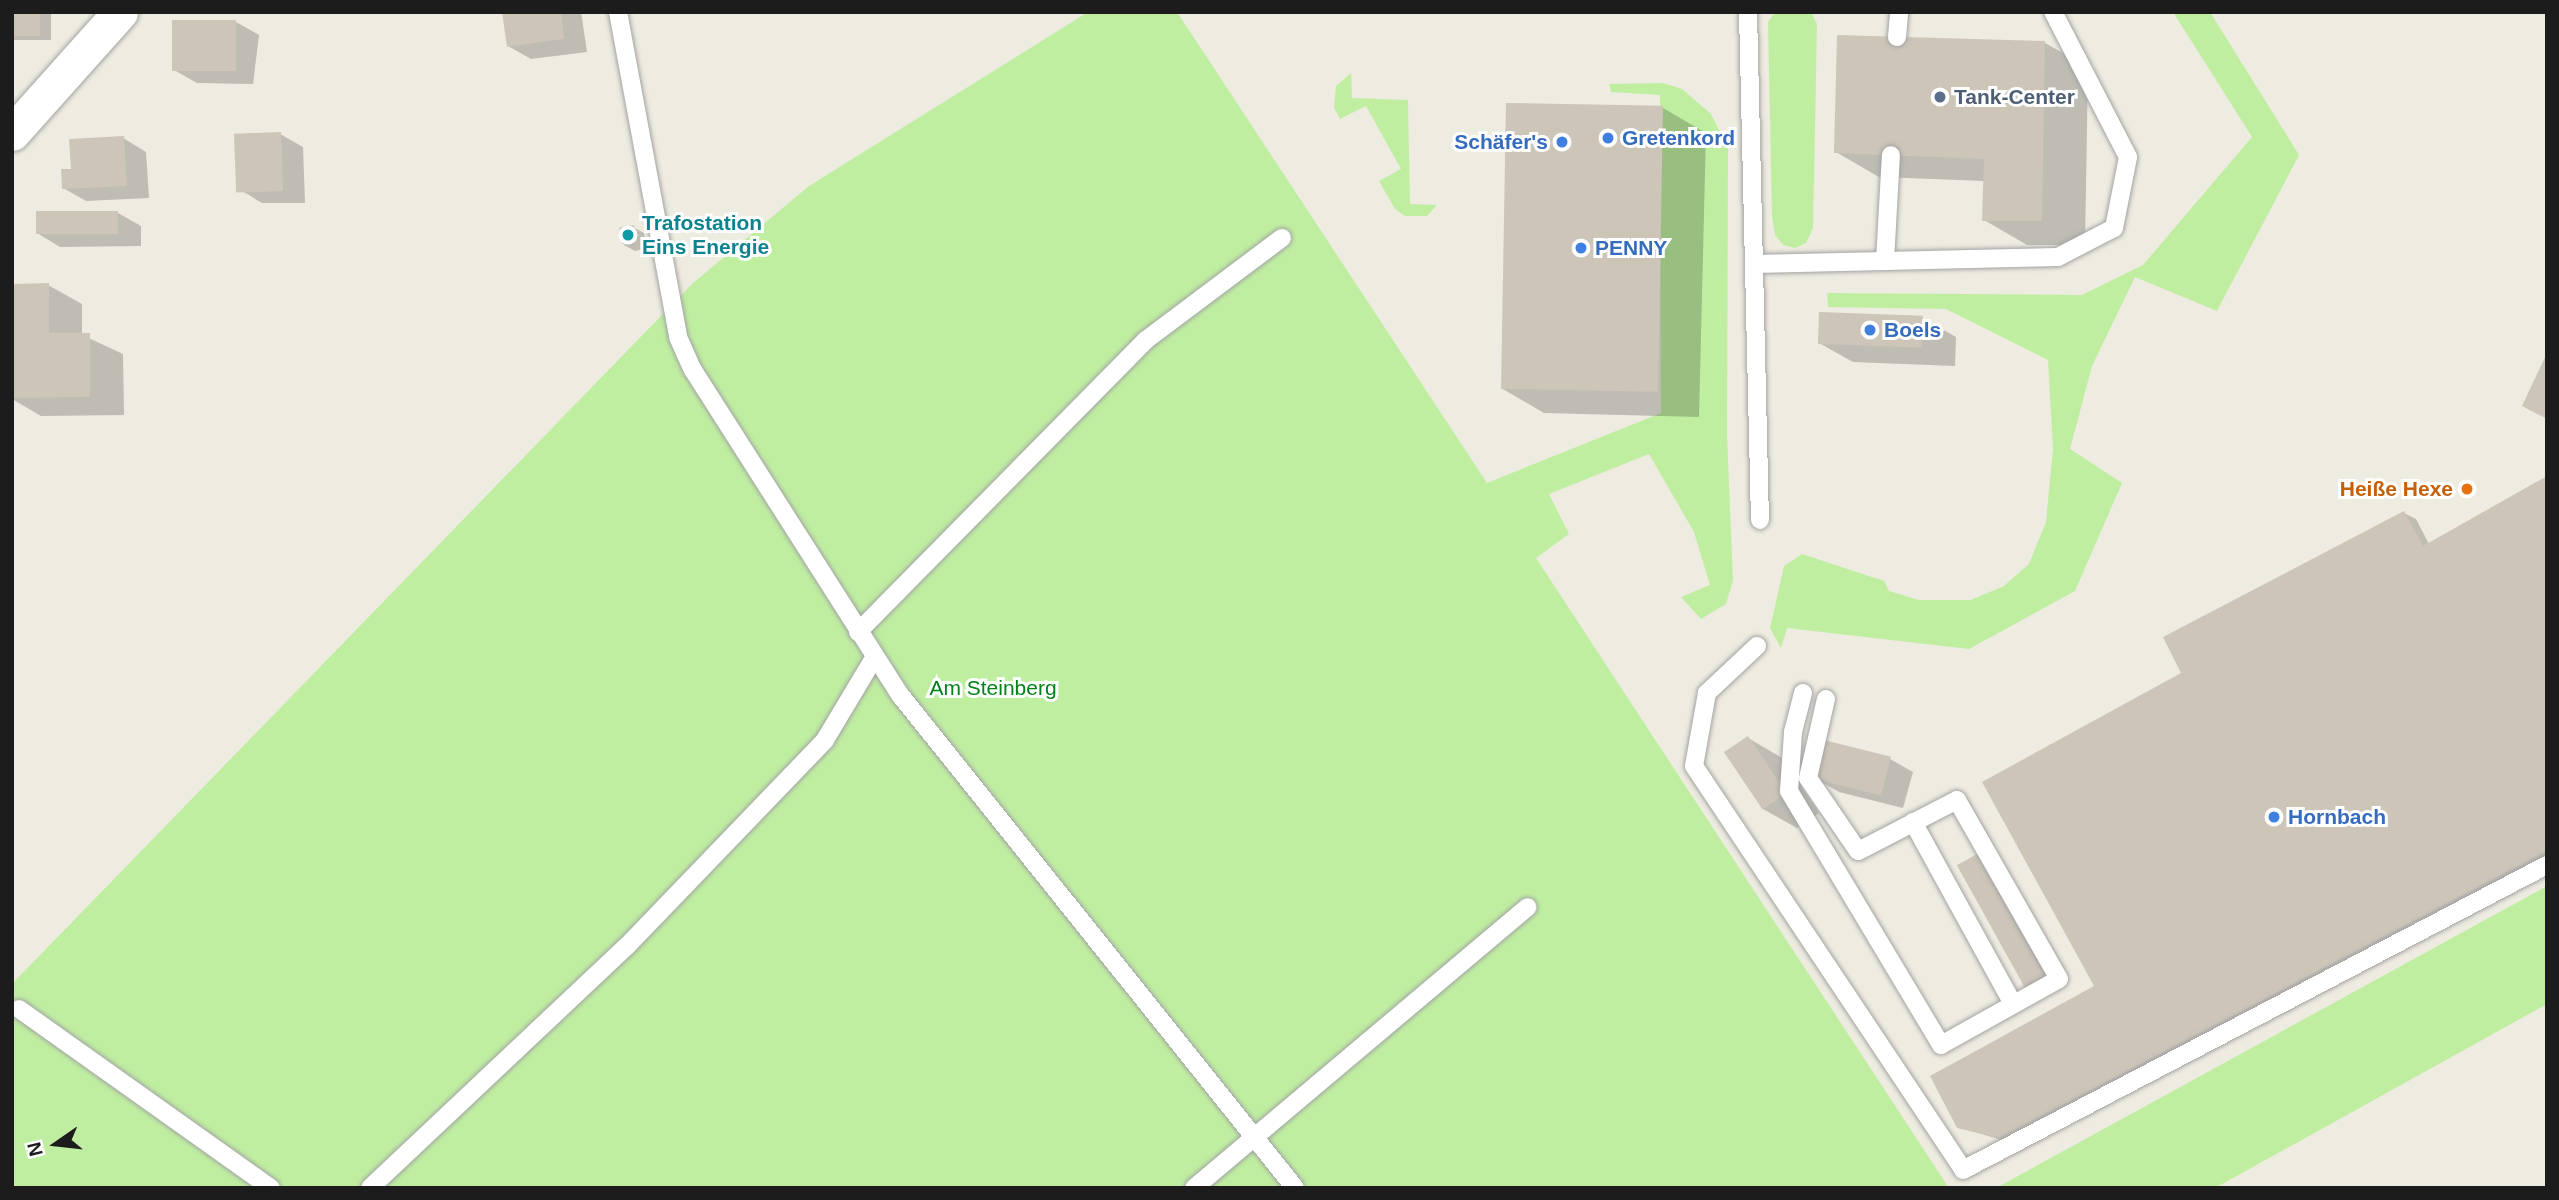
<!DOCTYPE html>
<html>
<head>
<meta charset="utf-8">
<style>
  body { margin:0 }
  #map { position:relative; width:2559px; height:1200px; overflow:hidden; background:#eeebe0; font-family:Helvetica,sans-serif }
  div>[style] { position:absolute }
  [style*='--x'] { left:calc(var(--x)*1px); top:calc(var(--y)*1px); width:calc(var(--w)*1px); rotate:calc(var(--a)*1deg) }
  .grass>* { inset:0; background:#bfeea1 }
  .shadow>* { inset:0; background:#0003; transform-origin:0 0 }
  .building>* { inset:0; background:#cec5b9; transform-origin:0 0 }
  .roads { filter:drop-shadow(0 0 2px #a3a3a3) drop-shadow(0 0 2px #a3a3a3) }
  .lane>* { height:18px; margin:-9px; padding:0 9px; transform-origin:9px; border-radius:9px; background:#fff }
  .street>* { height:35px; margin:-17.5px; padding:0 17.5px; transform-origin:17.5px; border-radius:17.5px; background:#fff }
  .dots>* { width:19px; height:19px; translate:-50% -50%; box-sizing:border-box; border:4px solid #fff; border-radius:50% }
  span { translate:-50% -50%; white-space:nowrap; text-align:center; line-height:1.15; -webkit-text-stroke:6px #fff; paint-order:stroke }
  .service-label { font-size:21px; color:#4e5e75; font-weight:700 }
  .left { translate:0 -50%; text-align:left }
  .shop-label { font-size:21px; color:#366cbe; font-weight:700 }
  .right { translate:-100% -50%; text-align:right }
  .culture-label { font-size:21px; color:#0d838f; font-weight:700 }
  .food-label { font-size:21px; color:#c56008; font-weight:700 }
  .park-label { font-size:21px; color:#038119 }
  .frame { position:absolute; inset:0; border:14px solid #1c1c1c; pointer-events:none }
  .north { position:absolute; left:21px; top:1109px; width:70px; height:70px; -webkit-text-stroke:5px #fff; paint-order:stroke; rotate:256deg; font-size:19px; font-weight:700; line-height:28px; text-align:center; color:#1c1c1c }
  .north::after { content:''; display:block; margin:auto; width:24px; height:32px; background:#1c1c1c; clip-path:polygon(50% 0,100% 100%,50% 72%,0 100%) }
</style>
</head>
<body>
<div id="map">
  <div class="grass">
    <div style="clip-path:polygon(1088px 12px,1177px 12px,1487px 483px,1661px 413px,1660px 95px,1611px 92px,1609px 84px,1663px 83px,1682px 89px,1711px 114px,1728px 148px,1727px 435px,1733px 580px,1726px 604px,1701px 619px,1681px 597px,1710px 585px,1694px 532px,1649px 454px,1549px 494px,1569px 534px,1536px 558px,1949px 1188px,12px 1188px,12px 984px,693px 283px,809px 186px)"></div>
    <div style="clip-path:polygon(1775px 12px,1811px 12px,1817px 24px,1813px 228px,1806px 243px,1795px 248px,1783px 245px,1775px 235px,1772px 216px,1768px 22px)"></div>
    <div style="clip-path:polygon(2173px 12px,2210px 12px,2299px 155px,2217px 311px,2135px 277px,2092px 366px,2070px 449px,2122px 483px,2075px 591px,1969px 649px,1787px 628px,1781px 648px,1770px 628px,1784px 566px,1802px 554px,1884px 581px,1889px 591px,1919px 600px,1971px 600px,2004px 586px,2029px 564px,2046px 522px,2053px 449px,2048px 360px,1946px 309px,1828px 307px,1827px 293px,2082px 295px,2143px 265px,2252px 137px)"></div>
    <div style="clip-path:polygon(1351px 73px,1352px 98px,1408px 100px,1410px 204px,1437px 205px,1427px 216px,1405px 216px,1395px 209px,1379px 181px,1401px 169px,1366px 106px,1340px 119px,1334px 107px,1336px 86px)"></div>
    <div style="clip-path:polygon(2547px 886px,2547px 1004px,2215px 1188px,1996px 1188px)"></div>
  </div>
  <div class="shadow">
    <div style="left:12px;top:12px;width:39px;height:28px"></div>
    <div style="clip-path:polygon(504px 12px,581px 12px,587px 52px,531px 59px,508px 46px)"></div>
    <div style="clip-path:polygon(236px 22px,259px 35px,253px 84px,197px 83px,174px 70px)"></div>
    <div style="clip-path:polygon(2045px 43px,2088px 67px,2085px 245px,2027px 245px,1984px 220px,1985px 181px,1879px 177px,1836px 152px)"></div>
    <div style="clip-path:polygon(1663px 108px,1706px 133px,1699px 417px,1544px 413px,1501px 388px)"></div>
    <div style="clip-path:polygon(280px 134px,303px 147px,305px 203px,262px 203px,239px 189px)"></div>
    <div style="clip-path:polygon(123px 138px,146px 152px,149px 198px,86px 201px,63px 188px,72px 170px)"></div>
    <div style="clip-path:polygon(118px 213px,141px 226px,141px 246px,60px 247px,37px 233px)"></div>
    <div style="clip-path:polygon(633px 227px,644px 233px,647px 248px,635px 251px,624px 245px)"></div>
    <div style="clip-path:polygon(12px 285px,48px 285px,82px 304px,82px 335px,123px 354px,124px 415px,41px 416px,12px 399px)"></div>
    <div style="clip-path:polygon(1922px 318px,1956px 337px,1955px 366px,1853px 362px,1819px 343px)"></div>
    <div style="clip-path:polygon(2547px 478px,2547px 862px,2011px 1143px,1959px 1127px,2096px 987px,2404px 513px,2416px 519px,2429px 544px)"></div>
    <div style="clip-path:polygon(1748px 738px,1782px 758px,1819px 813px,1797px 828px,1763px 809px)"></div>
    <div style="clip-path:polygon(1890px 759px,1913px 772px,1903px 808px,1839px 792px,1816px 779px)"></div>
    <div style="clip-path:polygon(1977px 856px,1988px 862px,2054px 984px,2035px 993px,2024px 987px)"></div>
  </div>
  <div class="building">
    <div style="left:12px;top:12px;width:28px;height:24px"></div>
    <div style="clip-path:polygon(502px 12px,561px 12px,564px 39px,507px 47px)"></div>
    <div style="left:172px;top:20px;width:64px;height:51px"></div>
    <div style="clip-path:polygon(1837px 35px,2045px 41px,2042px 221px,1982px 221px,1984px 159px,1834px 153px)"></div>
    <div style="left:1506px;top:103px;width:157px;height:286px;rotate:1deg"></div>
    <div style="left:281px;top:132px;width:59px;height:47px;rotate:88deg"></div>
    <div style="clip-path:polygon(124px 136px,127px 186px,62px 189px,61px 169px,71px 169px,69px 139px)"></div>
    <div style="left:118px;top:211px;width:23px;height:82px;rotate:90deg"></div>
    <div style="left:634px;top:225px;width:17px;height:15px;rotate:80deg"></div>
    <div style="clip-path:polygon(49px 283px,49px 333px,90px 333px,90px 397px,12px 398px,12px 284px)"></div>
    <div style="left:1819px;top:312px;width:104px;height:32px;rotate:2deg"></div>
    <div style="clip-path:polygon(2547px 353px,2547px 419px,2522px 406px)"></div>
    <div style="clip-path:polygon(2547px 476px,2547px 851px,1999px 1138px,1957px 1128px,1930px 1076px,2094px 986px,1982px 782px,2181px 673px,2163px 637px,2404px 511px,2423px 546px)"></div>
    <div style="left:1748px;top:736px;width:69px;height:29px;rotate:56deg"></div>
    <div style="left:1824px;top:740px;width:69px;height:40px;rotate:14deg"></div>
    <div style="left:1977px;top:854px;width:140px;height:23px;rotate:61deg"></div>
  </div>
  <div class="roads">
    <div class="lane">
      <div style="--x:618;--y:12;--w:330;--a:79.5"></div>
      <div style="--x:678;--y:337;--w:36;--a:66"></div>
      <div style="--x:693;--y:370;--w:387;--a:57.5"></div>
      <div style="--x:901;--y:696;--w:630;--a:51.31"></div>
      <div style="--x:1748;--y:12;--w:508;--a:88.65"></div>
      <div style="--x:1897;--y:37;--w:25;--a:-85"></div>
      <div style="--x:1885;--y:261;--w:106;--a:-86.8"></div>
      <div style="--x:1754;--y:264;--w:304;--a:-1.3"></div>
      <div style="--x:2058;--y:257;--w:63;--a:-27.4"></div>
      <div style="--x:2114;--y:228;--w:72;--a:-78.8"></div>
      <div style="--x:2128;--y:157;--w:163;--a:-117.3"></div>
      <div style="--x:858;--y:632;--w:410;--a:-45.4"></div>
      <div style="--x:1146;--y:340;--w:170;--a:-36.9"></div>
      <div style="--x:1757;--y:646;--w:69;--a:136.8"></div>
      <div style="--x:1707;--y:693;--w:74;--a:100.1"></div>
      <div style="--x:1694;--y:766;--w:485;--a:56.3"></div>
      <div style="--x:1963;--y:1170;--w:659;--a:-27.58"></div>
      <div style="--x:1803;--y:693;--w:40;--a:104.4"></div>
      <div style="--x:1793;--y:732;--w:59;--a:93.9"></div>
      <div style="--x:1789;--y:791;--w:296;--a:59.1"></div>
      <div style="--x:1941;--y:1045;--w:135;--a:-29.2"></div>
      <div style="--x:2059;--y:979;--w:206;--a:-119.7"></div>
      <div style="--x:1957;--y:800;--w:111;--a:152.7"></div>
      <div style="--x:1858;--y:851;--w:88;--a:-124.4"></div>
      <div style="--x:1808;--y:778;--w:81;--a:-77.2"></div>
      <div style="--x:1913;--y:822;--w:208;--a:61.2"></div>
      <div style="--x:19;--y:1009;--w:309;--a:35.4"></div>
      <div style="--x:370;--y:1188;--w:352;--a:-43.3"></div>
      <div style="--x:626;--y:947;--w:287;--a:-46.1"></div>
      <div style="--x:825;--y:740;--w:96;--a:-59.1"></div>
      <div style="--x:1194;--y:1188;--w:436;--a:-40.1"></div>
    </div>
    <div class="street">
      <div style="--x:12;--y:133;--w:162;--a:-48.2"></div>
    </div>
  </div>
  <div class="dots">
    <div style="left:1940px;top:97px;background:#5c6f8a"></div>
    <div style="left:1608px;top:138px;background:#3f7fe0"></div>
    <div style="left:1562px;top:142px;background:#3f7fe0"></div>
    <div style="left:628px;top:235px;background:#0f9aa8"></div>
    <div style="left:1581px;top:248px;background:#3f7fe0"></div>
    <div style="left:1870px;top:330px;background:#3f7fe0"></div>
    <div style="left:2467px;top:489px;background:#e8710a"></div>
    <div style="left:2274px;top:817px;background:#3f7fe0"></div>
  </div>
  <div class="service-label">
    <span class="left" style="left:1954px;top:97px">Tank-Center</span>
  </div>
  <div class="shop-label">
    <span class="left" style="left:1622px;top:138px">Gretenkord</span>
    <span class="right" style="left:1548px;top:142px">Schäfer's</span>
    <span class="left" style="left:1595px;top:248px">PENNY</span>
    <span class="left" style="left:1884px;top:330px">Boels</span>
    <span class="left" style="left:2288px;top:817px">Hornbach</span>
  </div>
  <div class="culture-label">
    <span class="left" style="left:642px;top:235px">Trafostation<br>Eins Energie</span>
  </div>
  <div class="food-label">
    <span class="right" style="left:2453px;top:489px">Heiße Hexe</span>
  </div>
  <div class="park-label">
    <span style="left:993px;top:688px">Am Steinberg</span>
  </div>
  <div class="frame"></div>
  <div class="north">N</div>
</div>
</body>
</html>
